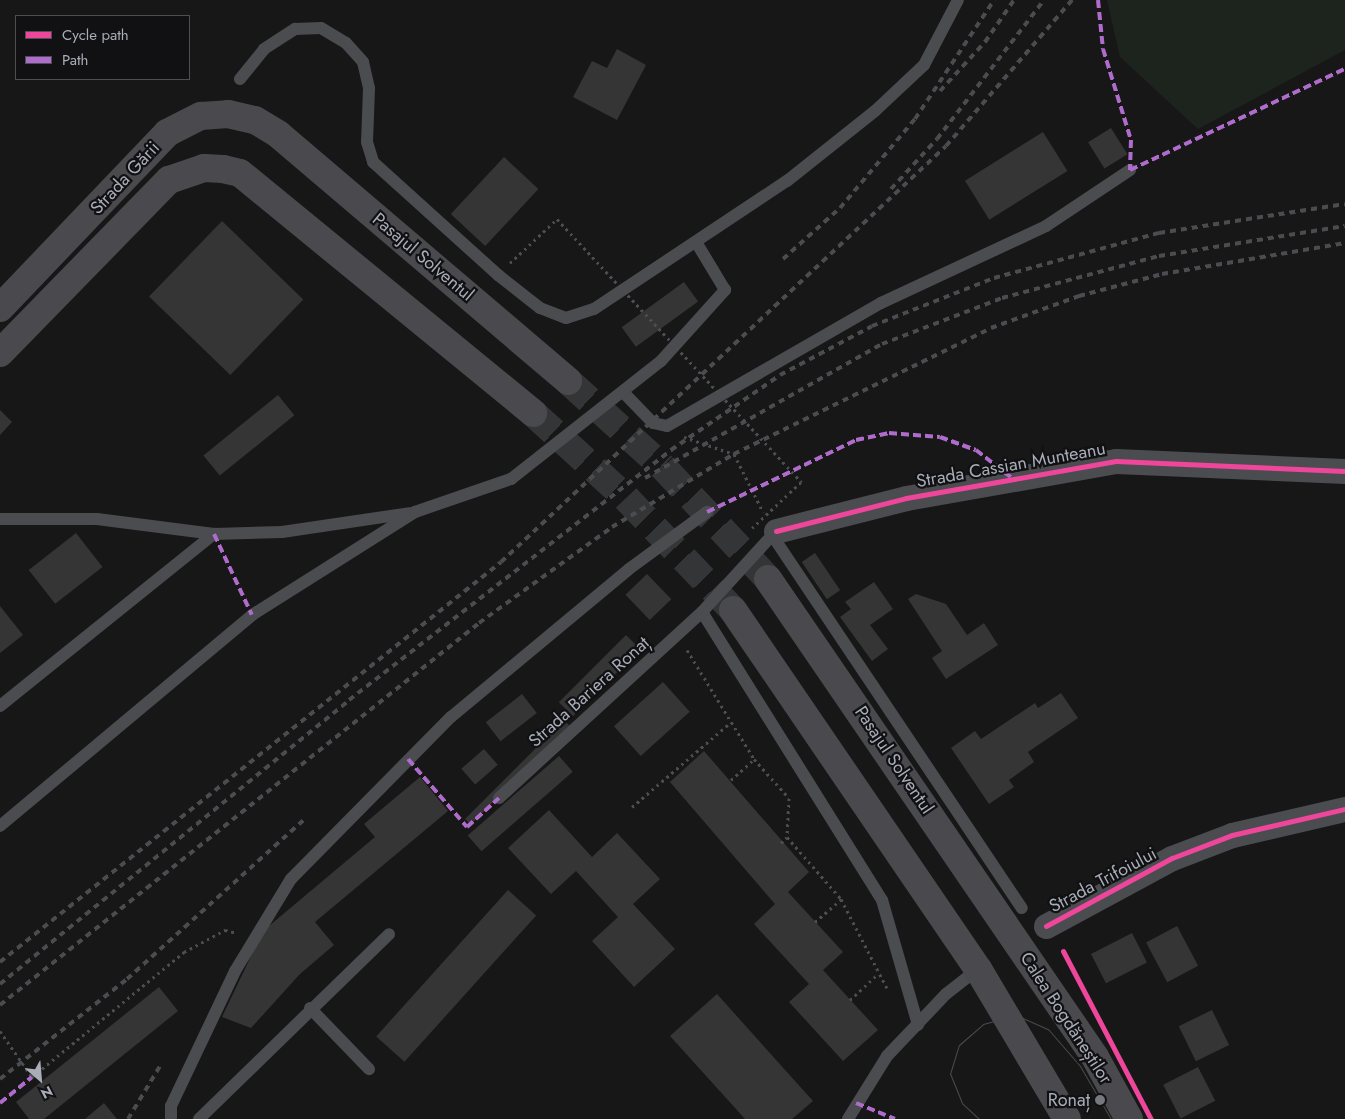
<!DOCTYPE html>
<html>
<head>
<meta charset="utf-8">
<style>
  body { margin:0 }
  #map { position:relative; width:1345px; height:1119px; overflow:hidden; background:#171717; font-family:Jost,sans-serif }
  div>[style] { position:absolute }
  [style*='--x'] { left:calc(var(--x)*1px); top:calc(var(--y)*1px); width:calc(var(--w)*1px); rotate:calc(var(--a)*1deg) }
  .green>* { inset:0; background:#1d241e }
  .building>* { inset:0; background:#353536; transform-origin:0 0 }
  .secondary-tunnel>* { height:28px; margin-top:-14px; transform-origin:0; background:repeating-linear-gradient(90deg,#343537 0 28px,transparent 0 42px) }
  .path>* { height:3px; margin-top:-1.5px; transform-origin:0; background:repeating-linear-gradient(90deg,#4d4e52 0 2.5px,transparent 0 6.5px) }
  .service>* { height:12px; margin:-6px; padding:0 6px; transform-origin:6px; border-radius:6px; background:#4b4c50 }
  .minor>* { height:25px; margin:-12.5px; padding:0 12.5px; transform-origin:12.5px; border-radius:12.5px; background:#4b4c50 }
  .secondary>* { height:28px; margin:-14px; padding:0 14px; transform-origin:14px; border-radius:14px; background:#4a4a4e }
  .tram>* { height:1px; margin:-0.5px; padding:0 0.5px; transform-origin:0.5px; border-radius:0.5px; background:#4b4c4f }
  .rail>* { height:4px; margin-top:-2px; transform-origin:0; background:repeating-linear-gradient(90deg,#4b4c4f 0 6px,transparent 0 11px) }
  .path-bridge>* { height:3px; margin-top:-1.5px; transform-origin:0; background:repeating-linear-gradient(90deg,#4d4e52 0 2.5px,transparent 0 6.5px) }
  .quiet>* { height:4px; margin-top:-2px; transform-origin:0; background:repeating-linear-gradient(90deg,#b06ccc 0 8px,transparent 0 12px) }
  .cycleway>* { height:5px; margin:-2.5px; padding:0 2.5px; transform-origin:2.5px; border-radius:2.5px; background:#ed469a }
  .dots>* { width:14px; height:14px; translate:-50% -50%; box-sizing:border-box; border:2px solid #111113; border-radius:50% }
  span { translate:-50% -50%; white-space:nowrap; text-align:center; line-height:1.15; -webkit-text-stroke:4.5px #111113; paint-order:stroke }
  .street-label { font-size:18px; color:#a8adb8 }
  .poi-label { font-size:18px; color:#a8adb8 }
  .right { translate:-100% -50%; text-align:right }
  .legend { position:absolute; left:15px; top:15px; width:175px; height:65px; box-sizing:border-box; background:#111113; border:1px solid #4d4f55; margin:0; padding:6px 9px; list-style:none; font-size:15px; color:#a8adb8 }
  .legend li { display:flex; align-items:center; gap:10px; height:25px }
  .legend b { width:25px; border:1px solid #4d4f55 }
  .north { position:absolute; left:15px; top:1054px; width:50px; height:50px; -webkit-text-stroke:4px #111113; paint-order:stroke; rotate:153deg; font-size:14px; font-weight:700; line-height:20px; text-align:center; color:#a8adb8 }
  .north::after { content:''; display:block; margin:auto; width:18px; height:22px; background:#a8adb8; clip-path:polygon(50% 0,100% 100%,50% 72%,0 100%) }
</style>
</head>
<body>
<div id="map">
  <div class="green">
    <div style="clip-path:polygon(1107px 0,1345px 0,1345px 50px,1198px 129px,1120px 57px)"></div>
  </div>
  <div class="building">
    <div style="clip-path:polygon(617px 49px,646px 65px,617px 120px,573px 97px,592px 61px,607px 68px)"></div>
    <div style="left:1111px;top:128px;width:31px;height:27px;rotate:58deg"></div>
    <div style="left:1043px;top:132px;width:46px;height:92px;rotate:58deg"></div>
    <div style="left:504px;top:157px;width:47px;height:78px;rotate:43deg"></div>
    <div style="left:222px;top:221px;width:113px;height:105px;rotate:44deg"></div>
    <div style="left:684px;top:282px;width:24px;height:77px;rotate:54deg"></div>
    <div style="left:278px;top:395px;width:26px;height:96px;rotate:51deg"></div>
    <div style="clip-path:polygon(0 410px,12px 422px,0 435px)"></div>
    <div style="left:76px;top:533px;width:43px;height:60px;rotate:52deg"></div>
    <div style="left:815px;top:553px;width:45px;height:16px;rotate:56deg"></div>
    <div style="left:647px;top:574px;width:35px;height:30px;rotate:46deg"></div>
    <div style="clip-path:polygon(874px 582px,893px 609px,870px 625px,888px 649px,872px 661px,840px 617px,851px 609px,845px 602px)"></div>
    <div style="clip-path:polygon(916px 594px,946px 604px,967px 635px,984px 623px,998px 645px,946px 679px,932px 658px,942px 651px,908px 599px)"></div>
    <div style="clip-path:polygon(0 606px,23px 635px,0 653px)"></div>
    <div style="left:626px;top:635px;width:20px;height:95px;rotate:45deg"></div>
    <div style="left:663px;top:682px;width:40px;height:66px;rotate:48deg"></div>
    <div style="clip-path:polygon(1061px 693px,1078px 718px,1028px 752px,1034px 762px,1009px 780px,1014px 787px,989px 804px,951px 748px,975px 731px,981px 739px,1035px 703px,1038px 708px)"></div>
    <div style="left:522px;top:694px;width:24px;height:46px;rotate:52deg"></div>
    <div style="left:564px;top:720px;width:8px;height:140px;rotate:45deg"></div>
    <div style="left:484px;top:749px;width:21px;height:30px;rotate:49deg"></div>
    <div style="clip-path:polygon(704px 751px,809px 872px,788px 892px,843px 952px,823px 970px,878px 1030px,843px 1061px,789px 1002px,809px 984px,754px 924px,775px 904px,670px 782px)"></div>
    <div style="left:559px;top:756px;width:21px;height:121px;rotate:49deg"></div>
    <div style="clip-path:polygon(420px 777px,448px 811px,315px 922px,334px 945px,300px 974px,251px 1028px,222px 1017px,263px 931px,375px 837px,364px 824px)"></div>
    <div style="clip-path:polygon(549px 810px,592px 857px,617px 833px,660px 879px,633px 904px,675px 949px,634px 987px,592px 941px,618px 917px,576px 871px,551px 894px,508px 848px)"></div>
    <div style="left:508px;top:890px;width:38px;height:197px;rotate:42deg"></div>
    <div style="left:1177px;top:926px;width:45px;height:35px;rotate:62deg"></div>
    <div style="left:1132px;top:933px;width:33px;height:46px;rotate:63deg"></div>
    <div style="clip-path:polygon(159px 987px,178px 1011px,44px 1119px,29px 1119px,16px 1102px)"></div>
    <div style="clip-path:polygon(717px 994px,813px 1101px,792px 1119px,745px 1119px,670px 1036px)"></div>
    <div style="left:1212px;top:1010px;width:39px;height:37px;rotate:64deg"></div>
    <div style="left:1198px;top:1067px;width:38px;height:39px;rotate:63deg"></div>
    <div style="clip-path:polygon(104px 1103px,117px 1119px,85px 1119px)"></div>
  </div>
  <div class="secondary-tunnel">
    <div style="--x:568;--y:381;--w:128;--a:42.2"></div>
    <div style="--x:663;--y:467;--w:154;--a:46.8"></div>
    <div style="--x:533;--y:413;--w:126;--a:42.4"></div>
    <div style="--x:626;--y:498;--w:155;--a:46.3"></div>
  </div>
  <div class="path">
    <div style="--x:510;--y:263;--w:64;--a:-43.1"></div>
    <div style="--x:684;--y:437;--w:53;--a:18.8"></div>
    <div style="--x:734;--y:454;--w:65;--a:63.4"></div>
    <div style="--x:687;--y:650;--w:128;--a:58.4"></div>
    <div style="--x:754;--y:759;--w:52;--a:48.1"></div>
    <div style="--x:789;--y:798;--w:39;--a:93"></div>
    <div style="--x:787;--y:837;--w:82;--a:48.9"></div>
    <div style="--x:841;--y:899;--w:100;--a:62.7"></div>
    <div style="--x:731;--y:780;--w:31;--a:-42"></div>
    <div style="--x:632;--y:807;--w:130;--a:-40.6"></div>
    <div style="--x:781;--y:843;--w:8;--a:-45"></div>
    <div style="--x:815;--y:922;--w:35;--a:-41"></div>
    <div style="--x:850;--y:1000;--w:37;--a:-43"></div>
    <div style="--x:0;--y:1031;--w:56;--a:55.2"></div>
    <div style="--x:32;--y:1077;--w:197;--a:-39.4"></div>
    <div style="--x:184;--y:952;--w:47;--a:-28.2"></div>
    <div style="--x:225;--y:930;--w:12;--a:14"></div>
    <div style="--x:890;--y:1117;--w:2;--a:63"></div>
  </div>
  <div class="service">
    <div style="--x:240;--y:79;--w:38;--a:-51"></div>
    <div style="--x:264;--y:49;--w:37;--a:-33"></div>
    <div style="--x:295;--y:29;--w:26;--a:-2"></div>
    <div style="--x:321;--y:28;--w:29;--a:31"></div>
    <div style="--x:346;--y:43;--w:25;--a:48"></div>
    <div style="--x:363;--y:62;--w:27;--a:77"></div>
    <div style="--x:369;--y:88;--w:54;--a:92.1"></div>
    <div style="--x:367;--y:142;--w:21;--a:73"></div>
    <div style="--x:373;--y:162;--w:169;--a:42.1"></div>
    <div style="--x:498;--y:275;--w:53;--a:38.2"></div>
    <div style="--x:540;--y:308;--w:28;--a:21"></div>
    <div style="--x:566;--y:318;--w:29;--a:-18"></div>
    <div style="--x:594;--y:309;--w:232;--a:-33.6"></div>
    <div style="--x:787;--y:181;--w:112;--a:-38.5"></div>
    <div style="--x:875;--y:111;--w:67;--a:-43.2"></div>
    <div style="--x:924;--y:65;--w:73;--a:-62.4"></div>
    <div style="--x:623;--y:392;--w:43;--a:45.9"></div>
    <div style="--x:653;--y:423;--w:14;--a:12"></div>
    <div style="--x:667;--y:426;--w:247;--a:-29.9"></div>
    <div style="--x:881;--y:303;--w:182;--a:-25"></div>
    <div style="--x:1046;--y:226;--w:101;--a:-33.7"></div>
    <div style="--x:0;--y:519;--w:97;--a:0"></div>
    <div style="--x:97;--y:519;--w:118;--a:7.3"></div>
    <div style="--x:214;--y:534;--w:68;--a:-1.7"></div>
    <div style="--x:282;--y:532;--w:129;--a:-8.4"></div>
    <div style="--x:772;--y:535;--w:449;--a:56.2"></div>
    <div style="--x:702;--y:612;--w:340;--a:58"></div>
    <div style="--x:882;--y:900;--w:130;--a:73.9"></div>
    <div style="--x:0;--y:706;--w:275;--a:-38.8"></div>
    <div style="--x:499;--y:798;--w:275;--a:-42.5"></div>
    <div style="--x:702;--y:612;--w:110;--a:-47.6"></div>
    <div style="--x:0;--y:826;--w:329;--a:-39.9"></div>
    <div style="--x:252;--y:615;--w:193;--a:-32.3"></div>
    <div style="--x:415;--y:512;--w:102;--a:-19"></div>
    <div style="--x:511;--y:479;--w:191;--a:-38.2"></div>
    <div style="--x:661;--y:361;--w:96;--a:-48"></div>
    <div style="--x:725;--y:290;--w:56;--a:-121.1"></div>
    <div style="--x:310;--y:1008;--w:85;--a:46"></div>
    <div style="--x:171;--y:1119;--w:13;--a:-90"></div>
    <div style="--x:171;--y:1106;--w:149;--a:-64.6"></div>
    <div style="--x:235;--y:971;--w:108;--a:-58.7"></div>
    <div style="--x:291;--y:879;--w:228;--a:-45.4"></div>
    <div style="--x:451;--y:717;--w:231;--a:-39.7"></div>
    <div style="--x:629;--y:569;--w:97;--a:-36.2"></div>
    <div style="--x:199;--y:1119;--w:265;--a:-44.2"></div>
    <div style="--x:848;--y:1119;--w:74;--a:-58.2"></div>
    <div style="--x:887;--y:1056;--w:86;--a:-46.4"></div>
    <div style="--x:946;--y:994;--w:41;--a:-38"></div>
  </div>
  <div class="minor">
    <div style="--x:776;--y:531;--w:134;--a:-14.2"></div>
    <div style="--x:906;--y:498;--w:213;--a:-10"></div>
    <div style="--x:1116;--y:461;--w:229;--a:2.5"></div>
    <div style="--x:1046;--y:926;--w:143;--a:-28.4"></div>
    <div style="--x:1172;--y:858;--w:64;--a:-21"></div>
    <div style="--x:1232;--y:835;--w:116;--a:-13"></div>
  </div>
  <div class="secondary">
    <div style="--x:0;--y:308;--w:242;--a:-46.3"></div>
    <div style="--x:167;--y:133;--w:38;--a:-27"></div>
    <div style="--x:201;--y:116;--w:27;--a:-4"></div>
    <div style="--x:228;--y:114;--w:28;--a:13"></div>
    <div style="--x:255;--y:120;--w:27;--a:31"></div>
    <div style="--x:278;--y:134;--w:381;--a:40.4"></div>
    <div style="--x:0;--y:353;--w:242;--a:-45.7"></div>
    <div style="--x:169;--y:180;--w:37;--a:-19"></div>
    <div style="--x:204;--y:168;--w:19;--a:3"></div>
    <div style="--x:223;--y:169;--w:17;--a:13"></div>
    <div style="--x:240;--y:173;--w:379;--a:39.3"></div>
    <div style="--x:768;--y:579;--w:579;--a:55.62"></div>
    <div style="--x:1095;--y:1057;--w:71;--a:61.3"></div>
    <div style="--x:733;--y:610;--w:435;--a:55.7"></div>
    <div style="--x:978;--y:969;--w:174;--a:59.3"></div>
  </div>
  <div class="tram">
    <div style="--x:979;--y:1119;--w:23;--a:-137"></div>
    <div style="--x:962;--y:1103;--w:31;--a:-112"></div>
    <div style="--x:950;--y:1074;--w:30;--a:-73"></div>
    <div style="--x:959;--y:1045;--w:32;--a:-41"></div>
    <div style="--x:983;--y:1024;--w:34;--a:-15"></div>
    <div style="--x:1016;--y:1015;--w:35;--a:24"></div>
    <div style="--x:1048;--y:1029;--w:49;--a:49.1"></div>
    <div style="--x:1080;--y:1066;--w:61;--a:59.7"></div>
  </div>
  <div class="rail">
    <div style="--x:940;--y:91;--w:67;--a:-47.4"></div>
    <div style="--x:985;--y:42;--w:51;--a:-55.4"></div>
    <div style="--x:891;--y:189;--w:68;--a:-47.4"></div>
    <div style="--x:937;--y:139;--w:175;--a:-52.4"></div>
    <div style="--x:783;--y:259;--w:76;--a:-41.8"></div>
    <div style="--x:840;--y:208;--w:116;--a:-49.9"></div>
    <div style="--x:915;--y:119;--w:143;--a:-56.4"></div>
    <div style="--x:645;--y:478;--w:272;--a:-29.5"></div>
    <div style="--x:882;--y:344;--w:129;--a:-21"></div>
    <div style="--x:1002;--y:298;--w:163;--a:-15"></div>
    <div style="--x:1159;--y:256;--w:188;--a:-9.2"></div>
    <div style="--x:0;--y:962;--w:641;--a:-38.6"></div>
    <div style="--x:501;--y:562;--w:609;--a:-43.07"></div>
    <div style="--x:946;--y:146;--w:193;--a:-49.2"></div>
    <div style="--x:0;--y:984;--w:450;--a:-39.1"></div>
    <div style="--x:349;--y:700;--w:408;--a:-37.8"></div>
    <div style="--x:671;--y:450;--w:132;--a:-34.5"></div>
    <div style="--x:780;--y:375;--w:104;--a:-28"></div>
    <div style="--x:872;--y:326;--w:131;--a:-21.5"></div>
    <div style="--x:994;--y:278;--w:171;--a:-15.3"></div>
    <div style="--x:1159;--y:233;--w:188;--a:-8.9"></div>
    <div style="--x:0;--y:1005;--w:613;--a:-38.57"></div>
    <div style="--x:479;--y:623;--w:164;--a:-35.8"></div>
    <div style="--x:612;--y:527;--w:142;--a:-30.9"></div>
    <div style="--x:734;--y:454;--w:286;--a:-26.1"></div>
    <div style="--x:991;--y:328;--w:94;--a:-20"></div>
    <div style="--x:1079;--y:296;--w:86;--a:-14.8"></div>
    <div style="--x:1162;--y:274;--w:186;--a:-9.6"></div>
    <div style="--x:0;--y:1079;--w:162;--a:-38.2"></div>
    <div style="--x:127;--y:979;--w:241;--a:-42"></div>
    <div style="--x:128;--y:1119;--w:62;--a:-58.9"></div>
  </div>
  <div class="path-bridge">
    <div style="--x:557;--y:219;--w:359;--a:47.1"></div>
    <div style="--x:801;--y:482;--w:67;--a:136.8"></div>
  </div>
  <div class="quiet">
    <div style="--x:1098;--y:0;--w:49;--a:84.2"></div>
    <div style="--x:1103;--y:49;--w:95;--a:72.9"></div>
    <div style="--x:1131;--y:140;--w:30;--a:92"></div>
    <div style="--x:1130;--y:170;--w:238;--a:-25.2"></div>
    <div style="--x:707;--y:512;--w:165;--a:-25.8"></div>
    <div style="--x:856;--y:440;--w:34;--a:-12"></div>
    <div style="--x:889;--y:433;--w:51;--a:4.5"></div>
    <div style="--x:940;--y:437;--w:38;--a:20"></div>
    <div style="--x:976;--y:450;--w:46;--a:37.9"></div>
    <div style="--x:214;--y:534;--w:89;--a:64.9"></div>
    <div style="--x:408;--y:759;--w:90;--a:49.1"></div>
    <div style="--x:467;--y:827;--w:43;--a:-42.2"></div>
    <div style="--x:0;--y:1103;--w:41;--a:-39.1"></div>
    <div style="--x:856;--y:1103;--w:42;--a:22.3"></div>
  </div>
  <div class="cycleway">
    <div style="--x:776;--y:531;--w:134;--a:-14.2"></div>
    <div style="--x:906;--y:498;--w:213;--a:-10"></div>
    <div style="--x:1116;--y:461;--w:229;--a:2.5"></div>
    <div style="--x:1046;--y:926;--w:143;--a:-28.4"></div>
    <div style="--x:1172;--y:858;--w:64;--a:-21"></div>
    <div style="--x:1232;--y:835;--w:116;--a:-13"></div>
    <div style="--x:1063;--y:951;--w:190;--a:62.4"></div>
  </div>
  <div class="dots">
    <div style="left:1100px;top:1100px;background:#757880"></div>
  </div>
  <div class="street-label">
    <span style="left:125px;top:178px;rotate:-47deg">Strada Gării</span>
    <span style="left:423px;top:257px;rotate:40deg">Pasajul Solventul</span>
    <span style="left:1011px;top:465px;rotate:-10deg">Strada Cassian Munteanu</span>
    <span style="left:589px;top:692px;rotate:-42deg">Strada Bariera Ronaț</span>
    <span style="left:894px;top:760px;rotate:56deg">Pasajul Solventul</span>
    <span style="left:1103px;top:880px;rotate:-28deg">Strada Trifoiului</span>
    <span style="left:1066px;top:1018px;rotate:57deg">Calea Bogdăneștilor</span>
  </div>
  <div class="poi-label">
    <span class="right" style="left:1090px;top:1100px">Ronaț</span>
  </div>
  <ul class="legend">
  <li><b style="height:6px;background:#ed469a"></b>Cycle path</li>
  <li><b style="height:6px;background:#b06ccc"></b>Path</li>
  </ul>
  <div class="north">N</div>
</div>
</body>
</html>
